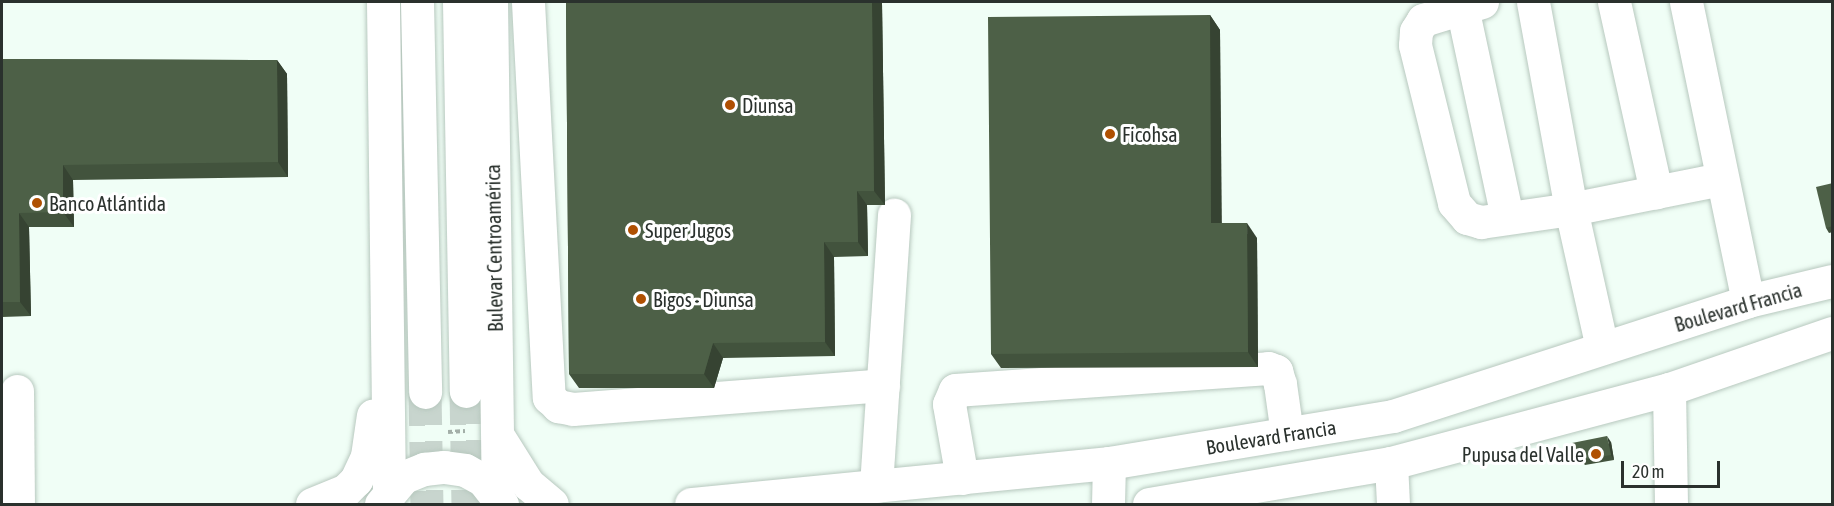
<!DOCTYPE html>
<html>
<head>
<meta charset="utf-8">
<style>
  body { margin:0 }
  #map { position:relative; width:1834px; height:506px; overflow:hidden; background:#f0fef6; font-family:"Asap Condensed",sans-serif }
  div>[style] { position:absolute }
  [style*='--x'] { left:calc(var(--x)*1px); top:calc(var(--y)*1px); width:calc(var(--w)*1px); rotate:calc(var(--a)*1deg) }
  .major-tunnel>* { height:33px; margin-top:-16.5px; transform-origin:0; background:repeating-linear-gradient(90deg,#c8d5ce 0 33px,transparent 0 49px) }
  .path>* { height:4px; margin-top:-2px; transform-origin:0; background:repeating-linear-gradient(90deg,#a3afa8 0 4.5px,transparent 0 7.5px) }
  .roads { filter:drop-shadow(0 0 2px #b7c8be) drop-shadow(0 0 2px #b7c8be) }
  .minor>* { height:33px; margin:-16.5px; padding:0 16.5px; transform-origin:16.5px; border-radius:16.5px; background:#fff }
  .major>* { height:33px; margin:-16.5px; padding:0 16.5px; transform-origin:16.5px; border-radius:16.5px; background:#fff }
  .wall>* { inset:0; background:#42533d }
  .shaded-wall>* { inset:0; background:#364332 }
  .building>* { inset:0; background:#4d6047 }
  .dots>* { width:16px; height:16px; translate:-50% -50%; box-sizing:border-box; border:3px solid #fff; border-radius:50% }
  span { translate:-50% -50%; white-space:nowrap; text-align:center; line-height:1.15; -webkit-text-stroke:6px #fff; paint-order:stroke }
  .poi-label { font-size:20px; color:#2a312d }
  .left { translate:0 -50%; text-align:left }
  .right { translate:-100% -50%; text-align:right }
  .street-label { font-size:20px; color:#2a312d }
  .frame { position:absolute; inset:0; border:3px solid #2a312d; pointer-events:none }
  .scale { position:absolute; left:1621px; top:461px; width:99px; height:27px; box-sizing:border-box; border:3px solid #2a312d; border-top:0; padding-left:8px; font-size:18px; line-height:21px; white-space:nowrap; color:#2a312d; -webkit-text-stroke:4px #fff; paint-order:stroke }
</style>
</head>
<body>
<div id="map">
  <div class="major-tunnel">
    <div style="--x:466;--y:391;--w:113;--a:89"></div>
    <div style="--x:425;--y:392;--w:112;--a:89"></div>
  </div>
  <div class="path">
    <div style="--x:448;--y:432;--w:17;--a:-3"></div>
  </div>
  <div class="roads">
    <div class="minor">
      <div style="--x:528;--y:2;--w:396;--a:87"></div>
      <div style="--x:549;--y:397;--w:13;--a:45"></div>
      <div style="--x:558;--y:406;--w:15;--a:11"></div>
      <div style="--x:573;--y:409;--w:311;--a:-4.4"></div>
      <div style="--x:1482;--y:2;--w:62;--a:163"></div>
      <div style="--x:1423;--y:20;--w:13;--a:122"></div>
      <div style="--x:1416;--y:31;--w:14;--a:94"></div>
      <div style="--x:1415;--y:45;--w:163;--a:76.1"></div>
      <div style="--x:1454;--y:203;--w:20;--a:49"></div>
      <div style="--x:1467;--y:218;--w:15;--a:16"></div>
      <div style="--x:1481;--y:222;--w:91;--a:-8.2"></div>
      <div style="--x:1571;--y:209;--w:153;--a:-11.3"></div>
      <div style="--x:1533;--y:2;--w:210;--a:79.6"></div>
      <div style="--x:1571;--y:209;--w:142;--a:77.4"></div>
      <div style="--x:1614;--y:2;--w:195;--a:77.5"></div>
      <div style="--x:1686;--y:2;--w:305;--a:78.3"></div>
      <div style="--x:1462;--y:7;--w:215;--a:77.9"></div>
      <div style="--x:1669;--y:389;--w:115;--a:89"></div>
      <div style="--x:17;--y:391;--w:113;--a:89.5"></div>
      <div style="--x:1391;--y:463;--w:41;--a:87.2"></div>
      <div style="--x:962;--y:478;--w:75;--a:-100"></div>
      <div style="--x:949;--y:404;--w:15;--a:-67"></div>
      <div style="--x:955;--y:390;--w:314;--a:-4"></div>
      <div style="--x:1268;--y:368;--w:9;--a:21"></div>
      <div style="--x:1276;--y:371;--w:14;--a:73"></div>
      <div style="--x:1280;--y:384;--w:50;--a:82"></div>
      <div style="--x:876;--y:486;--w:272;--a:-86.2"></div>
      <div style="--x:691;--y:504;--w:420;--a:-5.6"></div>
      <div style="--x:1109;--y:463;--w:288;--a:-9.4"></div>
      <div style="--x:1393;--y:416;--w:373;--a:-17.9"></div>
      <div style="--x:1748;--y:301;--w:86;--a:-13.4"></div>
      <div style="--x:1108;--y:504;--w:41;--a:-88.6"></div>
      <div style="--x:1149;--y:504;--w:245;--a:-9.6"></div>
      <div style="--x:1391;--y:463;--w:288;--a:-14.9"></div>
      <div style="--x:1669;--y:389;--w:172;--a:-19"></div>
    </div>
    <div class="major">
      <div style="--x:383;--y:2;--w:489;--a:89.3"></div>
      <div style="--x:417;--y:2;--w:390;--a:88.8"></div>
      <div style="--x:459;--y:2;--w:389;--a:89"></div>
      <div style="--x:491;--y:2;--w:493;--a:89.2"></div>
      <div style="--x:498;--y:436;--w:57;--a:58"></div>
      <div style="--x:528;--y:484;--w:31;--a:40"></div>
      <div style="--x:312;--y:504;--w:35;--a:-22"></div>
      <div style="--x:345;--y:491;--w:16;--a:-45"></div>
      <div style="--x:356;--y:480;--w:26;--a:-65"></div>
      <div style="--x:367;--y:456;--w:41;--a:-81.7"></div>
      <div style="--x:381;--y:504;--w:35;--a:-50"></div>
      <div style="--x:404;--y:477;--w:22;--a:-22"></div>
      <div style="--x:424;--y:469;--w:20;--a:-6"></div>
      <div style="--x:444;--y:467;--w:21;--a:8"></div>
      <div style="--x:465;--y:470;--w:21;--a:29"></div>
      <div style="--x:483;--y:480;--w:31;--a:52"></div>
    </div>
  </div>
  <div class="wall">
    <div style="clip-path:polygon(566px 2px,881px 2px,882px 3px,885px 205px,867px 205px,868px 256px,834px 257px,835px 356px,723px 358px,714px 388px,579px 388px,569px 374px)"></div>
    <div style="clip-path:polygon(1210px 15px,1220px 30px,1221px 223px,1257px 238px,1258px 367px,1001px 368px,991px 354px)"></div>
    <div style="clip-path:polygon(2px 59px,277px 60px,287px 74px,288px 177px,73px 180px,74px 227px,29px 227px,31px 316px,2px 317px)"></div>
    <div style="clip-path:polygon(1833px 183px,1833px 232px,1829px 233px,1826px 228px)"></div>
    <div style="clip-path:polygon(1611px 442px,1614px 460px,1585px 465px,1581px 460px)"></div>
  </div>
  <div class="shaded-wall">
    <div style="clip-path:polygon(872px 2px,881px 2px,882px 3px,885px 205px,874px 191px)"></div>
    <div style="clip-path:polygon(1210px 15px,1220px 30px,1222px 238px,1211px 223px)"></div>
    <div style="clip-path:polygon(277px 60px,287px 74px,288px 177px,278px 162px)"></div>
    <div style="clip-path:polygon(63px 165px,73px 180px,74px 227px,63px 212px)"></div>
    <div style="clip-path:polygon(857px 191px,867px 205px,868px 256px,858px 242px)"></div>
    <div style="clip-path:polygon(19px 213px,29px 227px,31px 316px,20px 302px)"></div>
    <div style="clip-path:polygon(1247px 223px,1257px 238px,1258px 367px,1248px 352px)"></div>
    <div style="clip-path:polygon(824px 242px,834px 257px,835px 356px,825px 342px)"></div>
    <div style="clip-path:polygon(713px 343px,723px 358px,714px 388px,704px 374px)"></div>
    <div style="clip-path:polygon(1607px 436px,1611px 442px,1614px 460px,1611px 455px)"></div>
  </div>
  <div class="building">
    <div style="clip-path:polygon(566px 2px,872px 2px,874px 191px,857px 191px,858px 242px,824px 242px,825px 342px,713px 343px,704px 374px,569px 374px)"></div>
    <div style="clip-path:polygon(1210px 15px,1211px 223px,1247px 223px,1248px 352px,991px 354px,988px 17px)"></div>
    <div style="clip-path:polygon(2px 59px,277px 60px,278px 162px,63px 165px,63px 212px,19px 213px,20px 302px,2px 302px)"></div>
    <div style="clip-path:polygon(1833px 183px,1833px 226px,1826px 228px,1816px 187px)"></div>
    <div style="clip-path:polygon(1607px 436px,1611px 455px,1581px 460px,1572px 443px)"></div>
  </div>
  <div class="dots">
    <div style="left:730px;top:105px;background:#af5002"></div>
    <div style="left:1110px;top:134px;background:#af5002"></div>
    <div style="left:37px;top:203px;background:#af5002"></div>
    <div style="left:633px;top:230px;background:#af5002"></div>
    <div style="left:641px;top:299px;background:#af5002"></div>
    <div style="left:1596px;top:454px;background:#af5002"></div>
  </div>
  <div class="poi-label">
    <span class="left" style="left:742px;top:105px">Diunsa</span>
    <span class="left" style="left:1122px;top:134px">Ficohsa</span>
    <span class="left" style="left:49px;top:203px">Banco Atlántida</span>
    <span class="left" style="left:645px;top:230px">Super Jugos</span>
    <span class="left" style="left:653px;top:299px">Bigos - Diunsa</span>
    <span class="right" style="left:1584px;top:454px">Pupusa del Valle</span>
  </div>
  <div class="street-label">
    <span style="left:494px;top:248px;rotate:-91deg">Bulevar Centroamérica</span>
    <span style="left:1738px;top:307px;rotate:-16deg">Boulevard Francia</span>
    <span style="left:1271px;top:437px;rotate:-9deg">Boulevard Francia</span>
  </div>
  <div class="frame"></div>
  <div class="scale">20 m</div>
</div>
</body>
</html>
